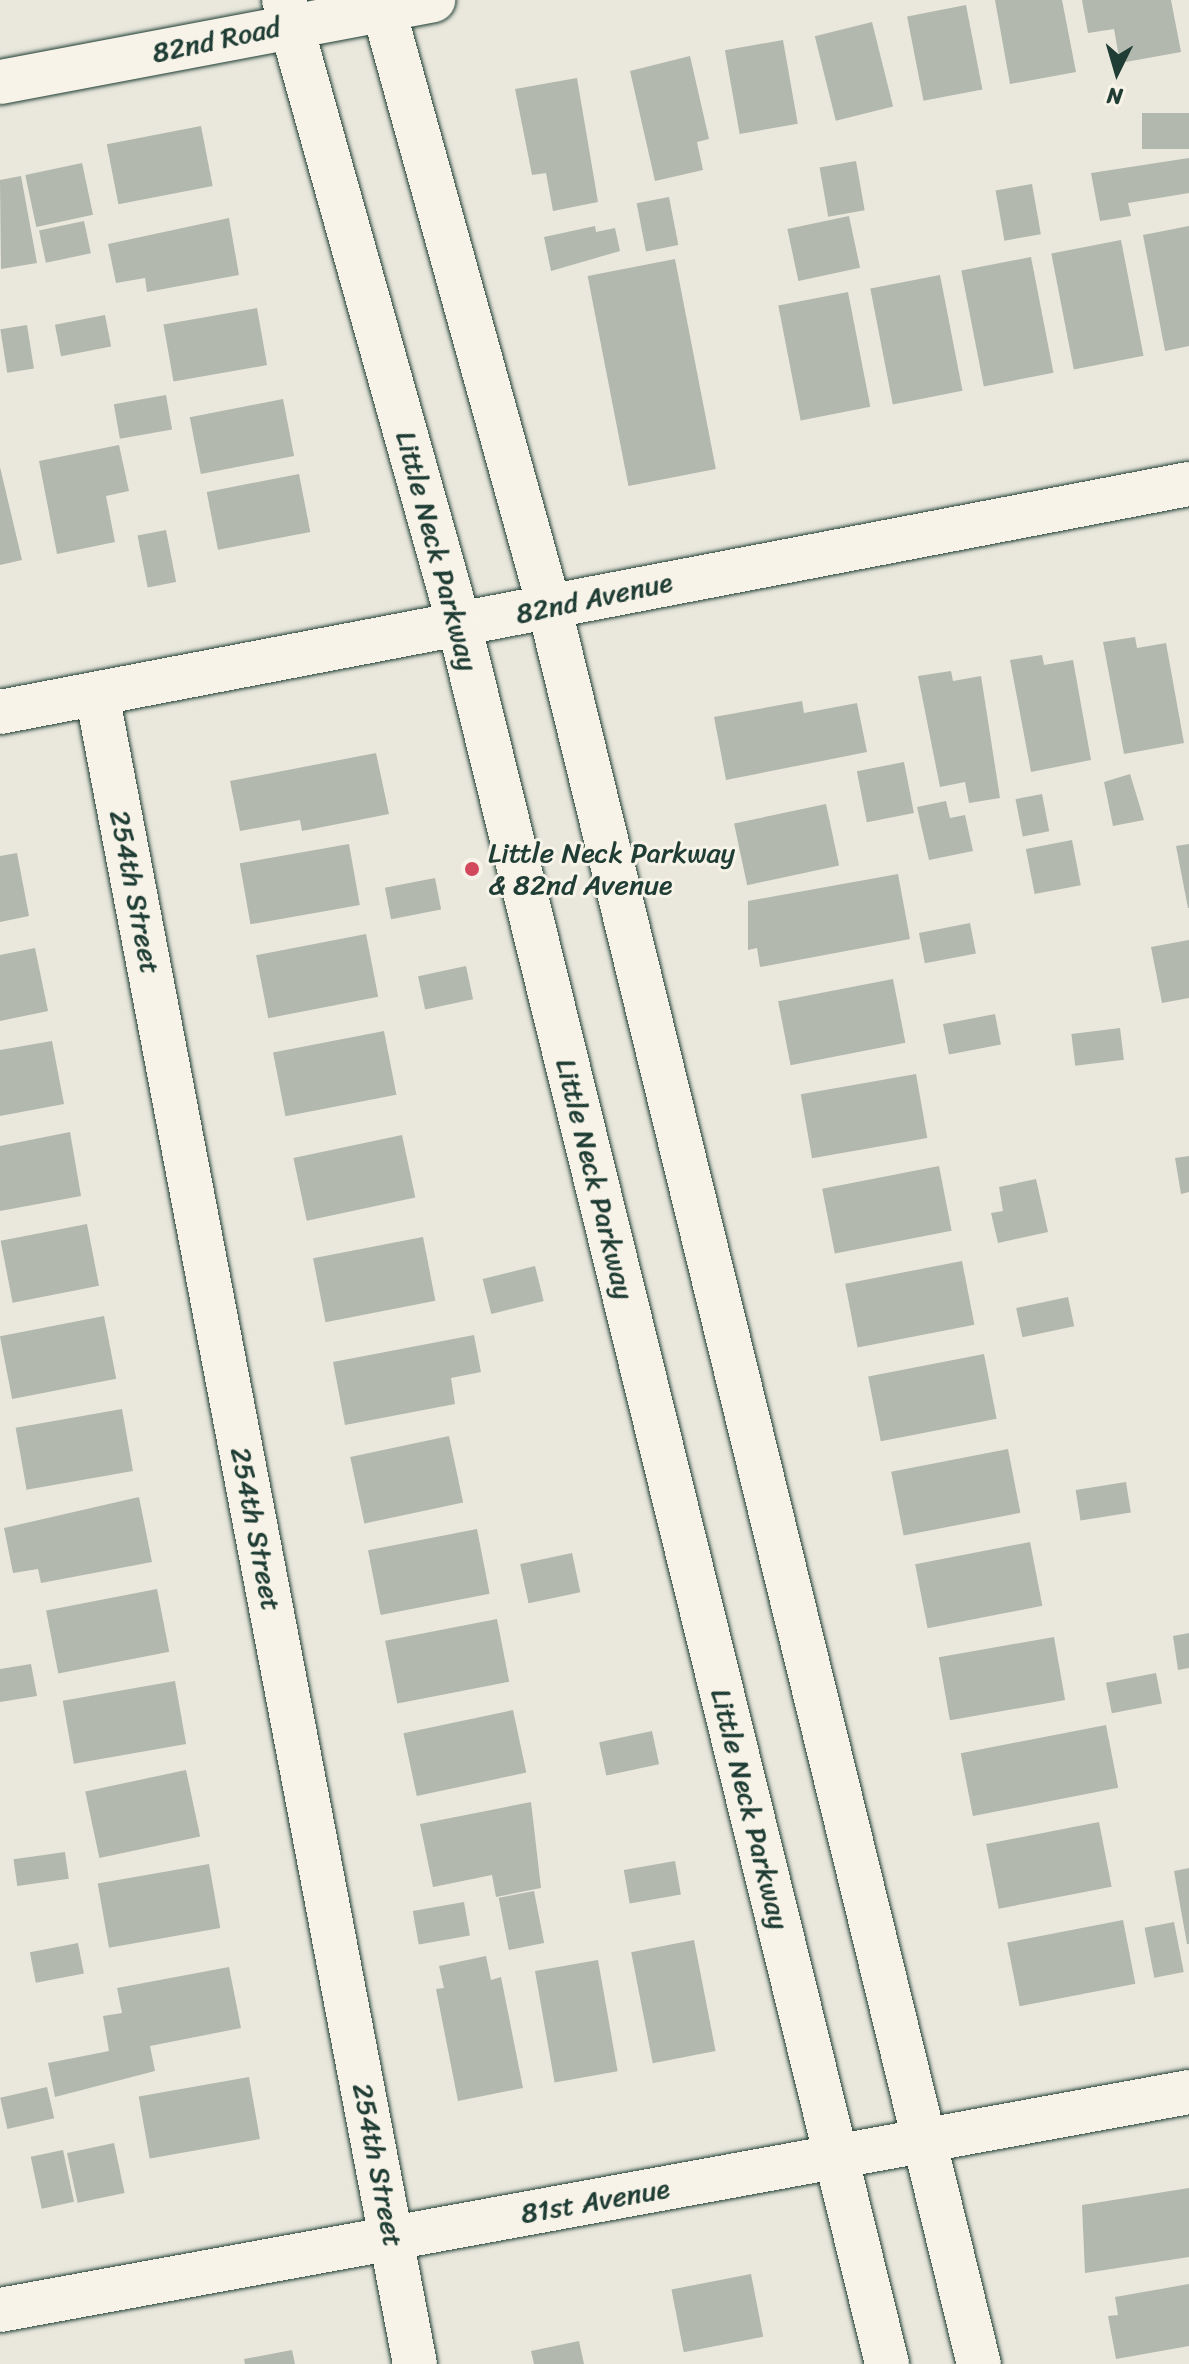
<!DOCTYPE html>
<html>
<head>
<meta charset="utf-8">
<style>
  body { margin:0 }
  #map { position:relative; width:1189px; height:2364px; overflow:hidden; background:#eae8dd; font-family:Sriracha,sans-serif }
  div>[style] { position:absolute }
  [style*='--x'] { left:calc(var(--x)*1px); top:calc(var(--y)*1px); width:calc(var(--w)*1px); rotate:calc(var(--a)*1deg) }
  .building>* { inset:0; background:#b2b8ae; transform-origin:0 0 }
  .roads { filter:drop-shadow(0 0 2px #1f3d34) drop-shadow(0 0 2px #1f3d34) }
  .minor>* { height:44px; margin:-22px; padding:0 22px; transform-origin:22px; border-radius:22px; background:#f7f3e8 }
  .major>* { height:44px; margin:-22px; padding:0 22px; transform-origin:22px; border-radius:22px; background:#f7f3e8 }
  .dots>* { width:22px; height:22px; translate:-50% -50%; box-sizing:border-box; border:4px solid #f7f3e8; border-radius:50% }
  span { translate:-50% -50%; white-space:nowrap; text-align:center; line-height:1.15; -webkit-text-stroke:6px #f7f3e8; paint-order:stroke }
  .street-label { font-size:28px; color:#1f3d34 }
  .poi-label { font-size:28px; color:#1f3d34 }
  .left { translate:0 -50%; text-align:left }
  .north { position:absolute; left:1077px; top:32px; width:80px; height:80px; -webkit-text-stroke:6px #f7f3e8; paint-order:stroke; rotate:185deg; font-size:22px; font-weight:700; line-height:32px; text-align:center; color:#1f3d34 }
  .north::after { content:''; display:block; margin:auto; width:28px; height:36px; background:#1f3d34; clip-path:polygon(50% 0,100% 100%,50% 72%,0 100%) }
</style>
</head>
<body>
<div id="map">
  <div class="building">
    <div style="clip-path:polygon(995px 0,1062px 0,1076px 72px,1010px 84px)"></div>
    <div style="clip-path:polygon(1082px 0,1171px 0,1181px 52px,1120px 63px,1114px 29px,1088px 33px)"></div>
    <div style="left:966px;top:5px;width:86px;height:60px;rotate:79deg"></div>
    <div style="left:872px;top:22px;width:87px;height:59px;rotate:76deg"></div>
    <div style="left:783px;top:40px;width:85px;height:59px;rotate:80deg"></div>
    <div style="clip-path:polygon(690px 56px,709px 139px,697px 142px,703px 170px,655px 181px,630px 71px)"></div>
    <div style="clip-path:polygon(577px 78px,598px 202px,553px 211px,546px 173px,532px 175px,515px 89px)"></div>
    <div style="left:1189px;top:113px;width:36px;height:47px;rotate:90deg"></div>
    <div style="left:201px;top:126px;width:61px;height:96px;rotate:79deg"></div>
    <div style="clip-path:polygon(1189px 158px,1189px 193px,1128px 203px,1131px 216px,1100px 221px,1091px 173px)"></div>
    <div style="left:856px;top:161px;width:50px;height:37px;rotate:80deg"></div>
    <div style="left:82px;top:163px;width:53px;height:58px;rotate:78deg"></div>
    <div style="clip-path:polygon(21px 176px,37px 263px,1px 269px,0 180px)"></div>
    <div style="left:1032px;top:184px;width:51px;height:37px;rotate:80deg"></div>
    <div style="left:669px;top:197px;width:49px;height:33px;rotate:79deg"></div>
    <div style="left:849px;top:216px;width:53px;height:63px;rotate:78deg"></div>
    <div style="clip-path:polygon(229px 218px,239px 275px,147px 292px,145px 278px,116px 283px,108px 244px)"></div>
    <div style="left:84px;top:221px;width:33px;height:46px;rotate:78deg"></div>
    <div style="clip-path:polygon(595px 226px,596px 232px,615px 228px,620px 251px,551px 271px,544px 237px)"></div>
    <div style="clip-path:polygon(1189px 226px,1189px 346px,1165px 351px,1143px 235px)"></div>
    <div style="left:1121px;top:240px;width:118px;height:71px;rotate:79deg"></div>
    <div style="left:1031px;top:257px;width:118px;height:71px;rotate:79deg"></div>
    <div style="left:675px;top:259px;width:214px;height:89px;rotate:79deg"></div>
    <div style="left:940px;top:275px;width:118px;height:71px;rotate:79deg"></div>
    <div style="left:848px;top:292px;width:117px;height:71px;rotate:79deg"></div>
    <div style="left:257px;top:308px;width:58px;height:95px;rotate:80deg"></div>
    <div style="left:105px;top:315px;width:32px;height:51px;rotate:79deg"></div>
    <div style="left:27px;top:325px;width:44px;height:27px;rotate:81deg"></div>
    <div style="left:166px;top:395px;width:35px;height:53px;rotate:80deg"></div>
    <div style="left:283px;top:399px;width:58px;height:95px;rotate:79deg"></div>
    <div style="clip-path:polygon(119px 445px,129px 491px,106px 496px,115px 542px,57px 554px,39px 461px)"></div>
    <div style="clip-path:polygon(0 467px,22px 560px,0 565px)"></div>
    <div style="left:299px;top:474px;width:59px;height:94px;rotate:79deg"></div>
    <div style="left:166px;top:530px;width:53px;height:29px;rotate:79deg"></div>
    <div style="clip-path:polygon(1135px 637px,1137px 648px,1166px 643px,1184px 743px,1124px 754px,1103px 642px)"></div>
    <div style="clip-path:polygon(1042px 655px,1044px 665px,1073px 660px,1091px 760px,1031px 772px,1010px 660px)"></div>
    <div style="clip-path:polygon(951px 671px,953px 681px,981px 676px,1000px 798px,969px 803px,965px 782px,940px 787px,918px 676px)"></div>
    <div style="clip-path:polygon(802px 701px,804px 713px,857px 703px,867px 752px,726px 780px,714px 717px)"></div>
    <div style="clip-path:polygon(376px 753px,389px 814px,302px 831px,300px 820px,240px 831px,230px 781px)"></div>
    <div style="left:904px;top:762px;width:52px;height:48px;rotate:79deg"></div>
    <div style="clip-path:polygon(1130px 774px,1144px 820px,1113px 826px,1104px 782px)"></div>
    <div style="left:1042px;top:794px;width:38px;height:27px;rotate:79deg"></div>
    <div style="clip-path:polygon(946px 801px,950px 818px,965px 815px,973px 851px,929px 860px,917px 807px)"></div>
    <div style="left:826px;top:804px;width:63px;height:94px;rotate:78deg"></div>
    <div style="left:1072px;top:840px;width:46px;height:47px;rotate:79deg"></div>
    <div style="left:349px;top:844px;width:62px;height:111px;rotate:80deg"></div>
    <div style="clip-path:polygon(1189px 844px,1189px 908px,1188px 908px,1176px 846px)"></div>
    <div style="clip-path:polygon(17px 853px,29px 916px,0 922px,0 856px)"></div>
    <div style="clip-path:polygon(898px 874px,910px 939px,760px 967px,757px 948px,748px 950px,748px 901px)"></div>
    <div style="left:435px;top:878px;width:32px;height:51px;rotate:79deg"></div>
    <div style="left:970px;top:923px;width:31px;height:52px;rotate:79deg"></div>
    <div style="left:366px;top:934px;width:64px;height:112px;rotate:79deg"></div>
    <div style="clip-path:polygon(1189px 940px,1189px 998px,1162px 1003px,1151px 947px)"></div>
    <div style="clip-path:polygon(35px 948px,48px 1011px,0 1021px,0 955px)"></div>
    <div style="left:466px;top:966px;width:34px;height:49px;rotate:78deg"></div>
    <div style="left:893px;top:979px;width:65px;height:117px;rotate:79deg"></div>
    <div style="left:995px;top:1014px;width:31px;height:53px;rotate:79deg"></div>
    <div style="left:1120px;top:1028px;width:32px;height:49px;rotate:83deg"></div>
    <div style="left:384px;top:1031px;width:65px;height:113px;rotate:79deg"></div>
    <div style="clip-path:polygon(52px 1041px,64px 1104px,0 1116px,0 1050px)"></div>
    <div style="left:916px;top:1074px;width:65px;height:117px;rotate:80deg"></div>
    <div style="clip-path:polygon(70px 1132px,81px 1196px,0 1211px,0 1146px)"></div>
    <div style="left:402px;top:1135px;width:64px;height:111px;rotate:78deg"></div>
    <div style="clip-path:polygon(1189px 1156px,1189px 1192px,1181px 1194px,1175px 1158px)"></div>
    <div style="left:939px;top:1166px;width:66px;height:119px;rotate:79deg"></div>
    <div style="clip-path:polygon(1036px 1179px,1048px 1232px,998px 1243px,991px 1213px,1003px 1211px,999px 1187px)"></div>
    <div style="left:87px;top:1224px;width:63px;height:88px;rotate:79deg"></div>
    <div style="left:423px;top:1237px;width:65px;height:112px;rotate:79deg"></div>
    <div style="left:962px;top:1261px;width:65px;height:119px;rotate:79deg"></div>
    <div style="left:535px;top:1266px;width:36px;height:54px;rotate:76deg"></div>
    <div style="left:1068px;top:1297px;width:30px;height:53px;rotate:78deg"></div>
    <div style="left:104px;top:1316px;width:64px;height:106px;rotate:79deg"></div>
    <div style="clip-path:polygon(474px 1335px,481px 1372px,451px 1378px,455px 1404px,345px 1425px,333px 1362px)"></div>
    <div style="left:984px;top:1354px;width:66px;height:118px;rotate:79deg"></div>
    <div style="left:122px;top:1409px;width:63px;height:108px;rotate:80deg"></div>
    <div style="left:449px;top:1436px;width:68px;height:101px;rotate:78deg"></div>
    <div style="left:1008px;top:1449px;width:65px;height:119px;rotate:79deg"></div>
    <div style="left:1126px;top:1482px;width:31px;height:51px;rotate:81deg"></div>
    <div style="clip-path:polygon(139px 1497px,152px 1562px,41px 1583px,38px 1569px,13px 1573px,4px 1528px)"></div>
    <div style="left:477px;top:1529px;width:66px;height:111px;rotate:79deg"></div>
    <div style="left:1030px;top:1542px;width:65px;height:117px;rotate:79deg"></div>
    <div style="left:572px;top:1553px;width:40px;height:53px;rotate:78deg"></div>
    <div style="left:157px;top:1589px;width:64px;height:113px;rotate:79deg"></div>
    <div style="left:497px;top:1619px;width:64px;height:114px;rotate:79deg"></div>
    <div style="clip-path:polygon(1189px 1633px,1189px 1668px,1178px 1670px,1173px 1636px)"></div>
    <div style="left:1054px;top:1637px;width:64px;height:117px;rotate:80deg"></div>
    <div style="clip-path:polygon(31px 1664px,37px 1696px,0 1702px,0 1669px)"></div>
    <div style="left:1156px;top:1673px;width:31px;height:51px;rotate:79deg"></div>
    <div style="left:175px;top:1681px;width:64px;height:114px;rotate:80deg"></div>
    <div style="left:513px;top:1710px;width:64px;height:112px;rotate:78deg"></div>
    <div style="left:1106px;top:1725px;width:64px;height:148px;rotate:79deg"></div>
    <div style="left:652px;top:1731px;width:34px;height:54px;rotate:78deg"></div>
    <div style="left:186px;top:1770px;width:68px;height:103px;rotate:78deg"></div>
    <div style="clip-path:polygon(531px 1802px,541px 1888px,496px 1897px,492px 1875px,433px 1887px,420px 1824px)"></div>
    <div style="left:1099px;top:1822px;width:66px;height:115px;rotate:79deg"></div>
    <div style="left:65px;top:1852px;width:27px;height:52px;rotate:82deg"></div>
    <div style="left:675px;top:1861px;width:34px;height:52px;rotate:80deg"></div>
    <div style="left:209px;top:1864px;width:65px;height:113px;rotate:80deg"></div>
    <div style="clip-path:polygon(1189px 1868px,1189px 1944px,1187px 1944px,1174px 1871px)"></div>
    <div style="left:534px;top:1891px;width:53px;height:36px;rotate:79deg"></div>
    <div style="left:464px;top:1902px;width:34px;height:52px;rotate:80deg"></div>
    <div style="left:1123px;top:1920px;width:65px;height:118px;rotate:79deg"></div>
    <div style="left:1174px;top:1922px;width:51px;height:30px;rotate:79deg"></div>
    <div style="left:694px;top:1940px;width:113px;height:64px;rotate:79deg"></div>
    <div style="left:78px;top:1943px;width:31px;height:49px;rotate:79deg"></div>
    <div style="clip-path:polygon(486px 1956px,491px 1980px,501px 1977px,523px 2088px,458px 2101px,436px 1989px,444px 1988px,439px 1966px)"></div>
    <div style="left:598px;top:1960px;width:113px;height:64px;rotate:80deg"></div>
    <div style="clip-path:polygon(229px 1967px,241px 2028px,150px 2046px,155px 2071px,55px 2097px,48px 2063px,109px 2051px,103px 2016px,122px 2013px,117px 1988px)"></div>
    <div style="left:249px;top:2077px;width:63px;height:112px;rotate:80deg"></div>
    <div style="left:47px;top:2087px;width:32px;height:48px;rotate:77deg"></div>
    <div style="left:114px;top:2143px;width:51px;height:48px;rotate:78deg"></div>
    <div style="left:63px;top:2150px;width:53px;height:33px;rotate:78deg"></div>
    <div style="clip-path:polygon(1189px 2188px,1189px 2257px,1085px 2273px,1082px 2205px)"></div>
    <div style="left:751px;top:2274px;width:64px;height:81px;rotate:79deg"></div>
    <div style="clip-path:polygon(1189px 2284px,1189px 2346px,1116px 2359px,1108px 2316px,1118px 2315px,1115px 2297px)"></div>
    <div style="clip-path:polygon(579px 2341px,584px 2364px,534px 2364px,531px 2351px)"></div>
    <div style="clip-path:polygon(292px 2350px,295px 2364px,245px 2364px,244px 2359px)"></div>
  </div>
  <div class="roads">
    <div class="minor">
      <div style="--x:0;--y:82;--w:441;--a:-10.7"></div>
      <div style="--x:97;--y:694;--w:1700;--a:79.22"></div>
      <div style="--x:0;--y:712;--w:1211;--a:-10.86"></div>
      <div style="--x:0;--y:2310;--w:1209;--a:-10.39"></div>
    </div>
    <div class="major">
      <div style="--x:284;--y:0;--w:652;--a:74.34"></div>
      <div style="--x:460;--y:628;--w:1788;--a:76.18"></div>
      <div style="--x:381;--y:0;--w:629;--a:74.51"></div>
      <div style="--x:549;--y:606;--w:1810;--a:76.26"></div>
    </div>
  </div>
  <div class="dots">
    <div style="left:472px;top:869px;background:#d1495b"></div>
  </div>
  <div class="street-label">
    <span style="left:216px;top:40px;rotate:-12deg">82nd Road</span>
    <span style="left:437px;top:551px;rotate:75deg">Little Neck Parkway</span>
    <span style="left:594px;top:598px;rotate:-12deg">82nd Avenue</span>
    <span style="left:135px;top:892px;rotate:79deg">254th Street</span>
    <span style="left:595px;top:1179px;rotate:76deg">Little Neck Parkway</span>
    <span style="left:256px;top:1529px;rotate:79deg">254th Street</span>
    <span style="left:750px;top:1809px;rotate:76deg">Little Neck Parkway</span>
    <span style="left:378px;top:2165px;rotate:79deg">254th Street</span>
    <span style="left:595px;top:2201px;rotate:-10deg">81st Avenue</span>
  </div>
  <div class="poi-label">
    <span class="left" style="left:488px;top:869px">Little Neck Parkway<br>&amp; 82nd Avenue</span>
  </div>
  <div class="north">N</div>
</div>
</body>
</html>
